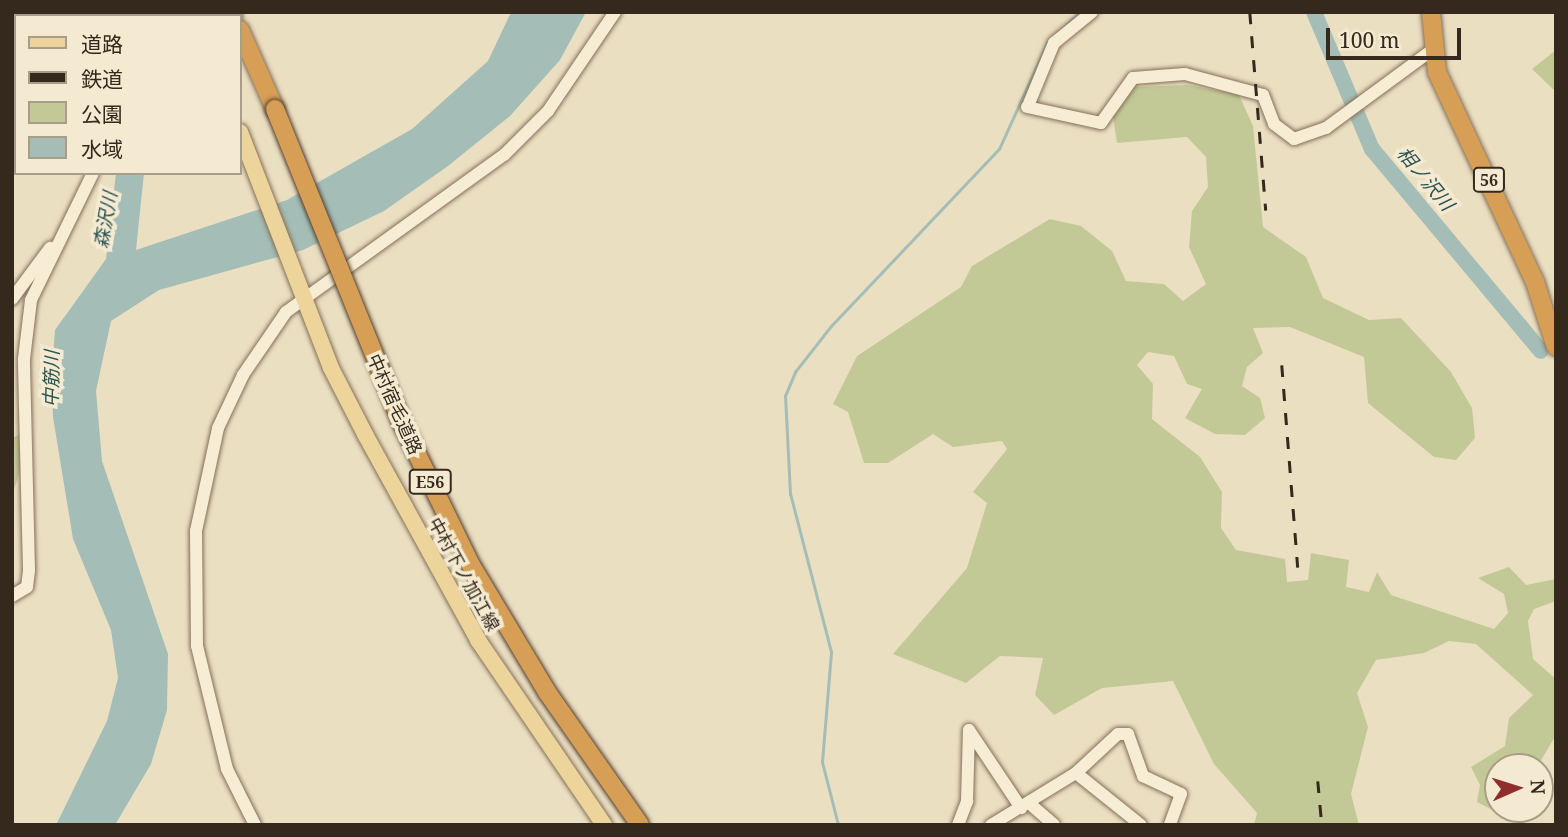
<!DOCTYPE html>
<html>
<head>
<meta charset="utf-8">
<style>
  body { margin:0 }
  #map { position:relative; width:1568px; height:837px; overflow:hidden; background:#ebdfc2; font-family:"Noto Serif","Noto Sans JP",serif }
  div>[style] { position:absolute }
  [style*='--x'] { left:calc(var(--x)*1px); top:calc(var(--y)*1px); width:calc(var(--w)*1px); rotate:calc(var(--a)*1deg) }
  .green>* { inset:0; background:#c3c996 }
  .water>* { inset:0; background:#a4beb7 }
  .stream>* { height:2.5px; margin:-1.25px; padding:0 1.25px; transform-origin:1.25px; border-radius:1.25px; background:#a4beb7 }
  .river>* { height:16px; margin:-8px; padding:0 8px; transform-origin:8px; border-radius:8px; background:#a4beb7 }
  .roads { filter:drop-shadow(0 0 2px #84715a) drop-shadow(0 0 2px #84715a) }
  .minor>* { height:12px; margin:-6px; padding:0 6px; transform-origin:6px; border-radius:6px; background:#f7edd4 }
  .major>* { height:16px; margin:-8px; padding:0 8px; transform-origin:8px; border-radius:8px; background:#edd49b }
  .highway>* { height:18px; margin:-9px; padding:0 9px; transform-origin:9px; border-radius:9px; background:#d79f56 }
  .rail>* { height:2.5px; margin-top:-1.25px; transform-origin:0; background:repeating-linear-gradient(90deg,#35291d 0 12px,transparent 0 24px) }
  .bridges { filter:drop-shadow(0 0 2px #523f2e) drop-shadow(0 0 2px #523f2e) }
  .highway-bridge>* { height:18px; margin:-9px; padding:0 9px; transform-origin:9px; border-radius:9px; background:#d79f56 }
  span { translate:-50% -50%; white-space:nowrap; text-align:center; line-height:1.15; -webkit-text-stroke:7px #f3ead1; paint-order:stroke }
  .shield-label span { padding:2px 5px; background:#f3ead1; border:2px solid; border-radius:5px; -webkit-text-stroke-width:0 }
  .shield-label { font-size:16px; color:#35291d; font-weight:700 }
  .street-label { font-size:18px; color:#35291d }
  .water-label { font-size:19px; color:#2d5452; font-style:italic }
  .frame { position:absolute; inset:0; border:14px solid #35291d; pointer-events:none }
  .legend { position:absolute; left:14px; top:14px; width:228px; height:161px; box-sizing:border-box; background:#f3ead1; border:2px solid #a79d89; margin:0; padding:9px 12px; list-style:none; font-size:21px; color:#35291d }
  .legend li { display:flex; align-items:center; gap:14px; height:35px }
  .legend b { width:35px; border:2px solid #a79d89 }
  .north { position:absolute; left:1484px; top:753px; width:70px; height:70px; box-sizing:border-box; background:#f3ead1; border:2px solid #a79d89; border-radius:50%; rotate:87deg; font-size:19px; font-weight:700; line-height:28px; text-align:center; color:#35291d }
  .north::after { content:''; display:block; margin:auto; width:24px; height:32px; background:#902d2d; clip-path:polygon(50% 0,100% 100%,50% 72%,0 100%) }
  .scale { position:absolute; left:1326px; top:28px; width:135px; height:32px; box-sizing:border-box; border:4px solid #35291d; border-top:0; padding-left:9px; font-size:21px; line-height:24px; white-space:nowrap; color:#35291d; -webkit-text-stroke:5px #f3ead1; paint-order:stroke }
</style>
</head>
<body>
<div id="map">
  <div class="green">
    <div style="clip-path:polygon(1556px 50px,1556px 92px,1532px 69px)"></div>
    <div style="clip-path:polygon(1188px 85px,1239px 95px,1253px 126px,1263px 227px,1306px 257px,1323px 298px,1369px 320px,1401px 318px,1451px 372px,1472px 408px,1475px 438px,1456px 460px,1434px 457px,1368px 403px,1364px 357px,1290px 327px,1253px 328px,1263px 353px,1247px 367px,1242px 386px,1260px 398px,1265px 418px,1245px 435px,1215px 434px,1185px 418px,1202px 389px,1187px 384px,1174px 356px,1148px 352px,1137px 365px,1153px 384px,1152px 419px,1200px 457px,1222px 492px,1221px 528px,1236px 550px,1285px 559px,1287px 582px,1308px 580px,1311px 553px,1349px 560px,1346px 587px,1369px 592px,1377px 572px,1391px 595px,1494px 629px,1508px 613px,1504px 594px,1478px 578px,1509px 567px,1526px 585px,1556px 579px,1556px 601px,1534px 609px,1528px 621px,1533px 659px,1556px 679px,1556px 735px,1537px 767px,1498px 767px,1498px 809px,1513px 809px,1508px 818px,1477px 802px,1480px 785px,1471px 767px,1505px 746px,1509px 718px,1533px 695px,1476px 644px,1449px 641px,1424px 653px,1376px 660px,1357px 693px,1368px 727px,1351px 794px,1359px 825px,1254px 825px,1257px 813px,1214px 764px,1173px 681px,1102px 688px,1054px 715px,1035px 695px,1043px 658px,1000px 656px,966px 683px,893px 654px,967px 568px,987px 503px,973px 492px,1007px 449px,1002px 441px,953px 447px,933px 434px,888px 463px,864px 463px,848px 412px,833px 404px,857px 356px,961px 287px,972px 266px,1050px 219px,1081px 226px,1112px 251px,1126px 281px,1164px 284px,1183px 301px,1206px 284px,1189px 247px,1192px 211px,1208px 187px,1206px 157px,1187px 137px,1117px 143px,1113px 116px,1135px 87px)"></div>
    <div style="clip-path:polygon(21px 434px,23px 462px,12px 496px,12px 438px)"></div>
  </div>
  <div class="water">
    <div style="clip-path:polygon(511px 12px,586px 12px,560px 60px,510px 116px,448px 166px,384px 211px,303px 250px,159px 290px,111px 321px,96px 391px,102px 461px,168px 654px,167px 710px,151px 764px,115px 825px,56px 825px,107px 721px,118px 678px,111px 630px,73px 539px,53px 417px,52px 371px,55px 330px,106px 259px,116px 173px,144px 173px,136px 250px,287px 200px,412px 129px,488px 61px)"></div>
  </div>
  <div class="stream">
    <div style="--x:838;--y:825;--w:65;--a:-104.3"></div>
    <div style="--x:822;--y:762;--w:110;--a:-85.3"></div>
    <div style="--x:831;--y:652;--w:163;--a:-104.5"></div>
    <div style="--x:790;--y:494;--w:98;--a:-92.9"></div>
    <div style="--x:785;--y:396;--w:26;--a:-67"></div>
    <div style="--x:795;--y:372;--w:58;--a:-52"></div>
    <div style="--x:831;--y:326;--w:244;--a:-46.5"></div>
    <div style="--x:999;--y:149;--w:116;--a:-65.6"></div>
    <div style="--x:1047;--y:43;--w:45;--a:-43.2"></div>
  </div>
  <div class="river">
    <div style="--x:141;--y:12;--w:4;--a:76"></div>
    <div style="--x:1314;--y:12;--w:149;--a:67.1"></div>
    <div style="--x:1372;--y:149;--w:263;--a:50.1"></div>
  </div>
  <div class="roads">
    <div class="minor">
      <div style="--x:79;--y:12;--w:22;--a:10"></div>
      <div style="--x:1028;--y:106;--w:68;--a:-67.6"></div>
      <div style="--x:1054;--y:43;--w:49;--a:-39.2"></div>
      <div style="--x:1027;--y:107;--w:76;--a:12.2"></div>
      <div style="--x:1101;--y:123;--w:55;--a:-54.6"></div>
      <div style="--x:1133;--y:78;--w:52;--a:-4.4"></div>
      <div style="--x:1185;--y:74;--w:81;--a:15.1"></div>
      <div style="--x:1263;--y:95;--w:31;--a:69"></div>
      <div style="--x:1274;--y:124;--w:25;--a:37"></div>
      <div style="--x:1294;--y:139;--w:34;--a:-19"></div>
      <div style="--x:1326;--y:128;--w:130;--a:-36.3"></div>
      <div style="--x:12;--y:299;--w:64;--a:-53.3"></div>
      <div style="--x:12;--y:596;--w:17;--a:-31"></div>
      <div style="--x:27;--y:587;--w:17;--a:-83"></div>
      <div style="--x:29;--y:570;--w:211;--a:-91.4"></div>
      <div style="--x:24;--y:359;--w:59;--a:-83.2"></div>
      <div style="--x:31;--y:300;--w:141;--a:-64"></div>
      <div style="--x:1076;--y:773;--w:83;--a:38.7"></div>
      <div style="--x:1029;--y:803;--w:33;--a:41"></div>
      <div style="--x:255;--y:825;--w:63;--a:-116.6"></div>
      <div style="--x:227;--y:769;--w:127;--a:-103.7"></div>
      <div style="--x:197;--y:646;--w:115;--a:-90.5"></div>
      <div style="--x:196;--y:531;--w:105;--a:-77.9"></div>
      <div style="--x:218;--y:428;--w:59;--a:-64.7"></div>
      <div style="--x:243;--y:375;--w:76;--a:-55.7"></div>
      <div style="--x:286;--y:312;--w:269;--a:-35.8"></div>
      <div style="--x:504;--y:155;--w:62;--a:-45"></div>
      <div style="--x:548;--y:111;--w:120;--a:-55.9"></div>
      <div style="--x:958;--y:825;--w:26;--a:-69"></div>
      <div style="--x:967;--y:801;--w:71;--a:-88.4"></div>
      <div style="--x:969;--y:730;--w:94;--a:56.3"></div>
      <div style="--x:991;--y:825;--w:100;--a:-31.5"></div>
      <div style="--x:1076;--y:773;--w:57;--a:-42.9"></div>
      <div style="--x:1118;--y:734;--w:10;--a:0"></div>
      <div style="--x:1128;--y:734;--w:45;--a:70.3"></div>
      <div style="--x:1143;--y:776;--w:42;--a:25.3"></div>
      <div style="--x:1181;--y:794;--w:33;--a:110"></div>
    </div>
    <div class="major">
      <div style="--x:100;--y:12;--w:5;--a:0"></div>
      <div style="--x:198;--y:12;--w:4;--a:76"></div>
      <div style="--x:240;--y:132;--w:253;--a:68.9"></div>
      <div style="--x:331;--y:368;--w:76;--a:62.8"></div>
      <div style="--x:366;--y:436;--w:233;--a:61.2"></div>
      <div style="--x:478;--y:640;--w:224;--a:55.7"></div>
    </div>
    <div class="highway">
      <div style="--x:232;--y:12;--w:4;--a:76"></div>
      <div style="--x:1431;--y:12;--w:60;--a:84.3"></div>
      <div style="--x:1437;--y:72;--w:232;--a:65"></div>
      <div style="--x:1535;--y:282;--w:68;--a:72.1"></div>
      <div style="--x:240;--y:30;--w:86;--a:66.1"></div>
    </div>
  </div>
  <div class="rail">
    <div style="--x:1250;--y:12;--w:199;--a:85.4"></div>
    <div style="--x:1282;--y:365;--w:203;--a:85.5"></div>
    <div style="--x:1318;--y:781;--w:44;--a:84.8"></div>
  </div>
  <div class="bridges">
    <div class="highway-bridge">
      <div style="--x:275;--y:109;--w:334;--a:68"></div>
      <div style="--x:400;--y:419;--w:162;--a:64.1"></div>
      <div style="--x:471;--y:565;--w:148;--a:59.1"></div>
      <div style="--x:547;--y:692;--w:162;--a:55"></div>
    </div>
  </div>
  <div class="shield-label">
    <span style="left:1489px;top:180px">56</span>
    <span style="left:430px;top:482px">E56</span>
  </div>
  <div class="street-label">
    <span style="left:395px;top:404px;rotate:66deg">中村宿毛道路</span>
    <span style="left:464px;top:574px;rotate:61deg">中村下ノ加江線</span>
  </div>
  <div class="water-label">
    <span style="left:1425px;top:179px;rotate:50deg">相ノ沢川</span>
    <span style="left:106px;top:220px;rotate:-80deg">森沢川</span>
    <span style="left:52px;top:379px;rotate:-89deg">中筋川</span>
  </div>
  <div class="frame"></div>
  <ul class="legend">
  <li><b style="height:9px;background:#edd49b"></b>道路</li>
  <li><b style="height:9px;background:#35291d"></b>鉄道</li>
  <li><b style="height:19px;background:#c3c996"></b>公園</li>
  <li><b style="height:19px;background:#a4beb7"></b>水域</li>
  </ul>
  <div class="north">N</div>
  <div class="scale">100 m</div>
</div>
</body>
</html>
